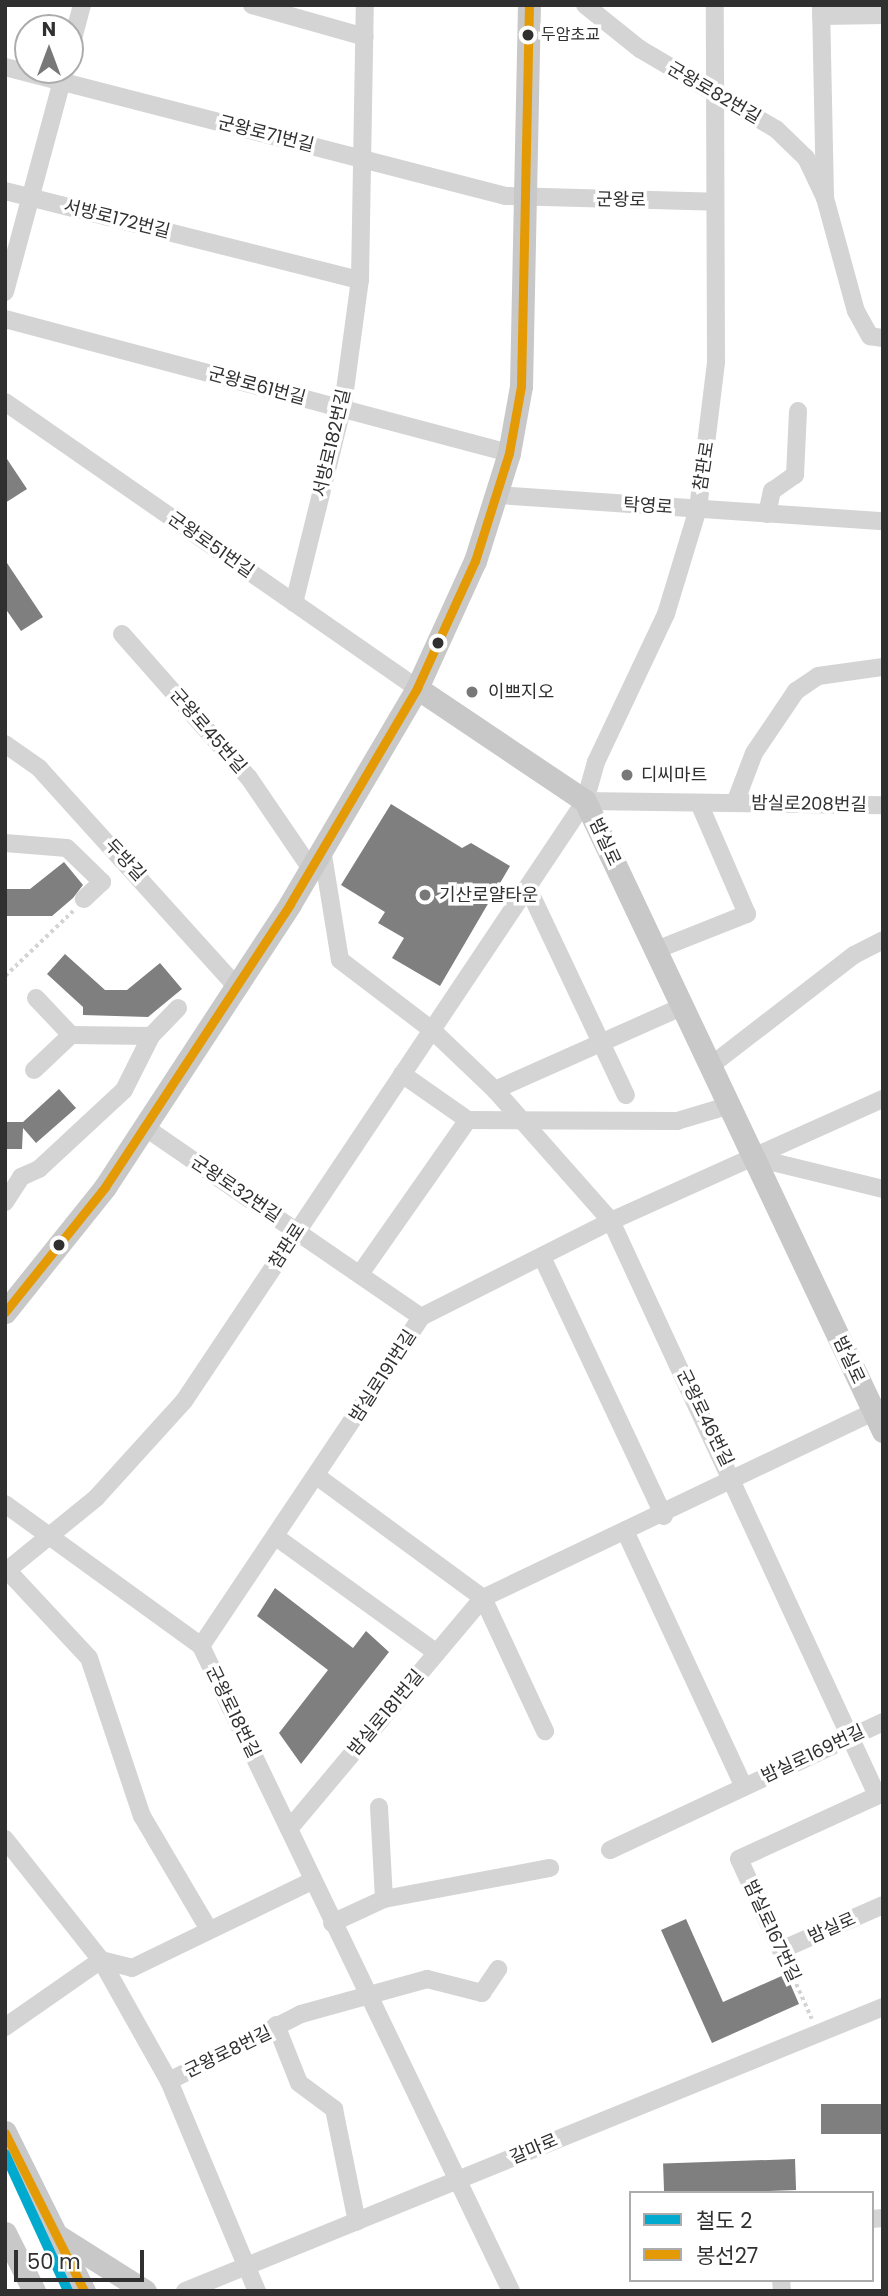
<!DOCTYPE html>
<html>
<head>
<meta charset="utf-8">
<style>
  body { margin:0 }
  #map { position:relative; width:888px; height:2296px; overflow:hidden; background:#fff; font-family:Poppins,"Noto Sans KR",sans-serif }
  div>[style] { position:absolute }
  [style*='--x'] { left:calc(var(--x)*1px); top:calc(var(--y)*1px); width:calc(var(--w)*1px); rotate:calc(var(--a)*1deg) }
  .building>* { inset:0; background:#7f7f7f; transform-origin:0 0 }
  .path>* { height:3.5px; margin-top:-1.75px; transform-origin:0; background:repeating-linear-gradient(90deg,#d4d4d4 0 3.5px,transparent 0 7px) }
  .minor>* { height:18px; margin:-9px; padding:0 9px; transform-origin:9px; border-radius:9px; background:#d4d4d4 }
  .major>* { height:23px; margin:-11.5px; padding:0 11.5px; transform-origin:11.5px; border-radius:11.5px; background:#c8c8c8 }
  .bus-1>* { height:9px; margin:-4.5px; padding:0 4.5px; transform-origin:4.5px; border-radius:4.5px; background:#e39a05 }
  .rail-1>* { height:10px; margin:-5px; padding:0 5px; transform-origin:5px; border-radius:5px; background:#00a9ce }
  .dots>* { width:19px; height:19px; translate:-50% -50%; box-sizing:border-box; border:4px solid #fff; border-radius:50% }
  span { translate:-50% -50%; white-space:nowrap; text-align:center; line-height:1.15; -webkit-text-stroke:7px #fff; paint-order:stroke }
  .bus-label { font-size:16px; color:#303030 }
  .left { translate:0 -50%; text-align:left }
  .street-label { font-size:18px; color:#303030 }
  .poi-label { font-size:18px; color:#303030 }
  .frame { position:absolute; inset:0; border:7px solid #303030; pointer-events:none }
  .legend { position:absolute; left:629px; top:2191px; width:245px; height:91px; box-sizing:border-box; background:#fff; border:2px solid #acacac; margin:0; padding:9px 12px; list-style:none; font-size:21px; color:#303030 }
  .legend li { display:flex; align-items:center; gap:14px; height:35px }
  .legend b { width:35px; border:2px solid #acacac }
  .north { position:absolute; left:14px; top:14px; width:70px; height:70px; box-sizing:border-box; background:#fff; border:2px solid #acacac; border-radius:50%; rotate:0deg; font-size:19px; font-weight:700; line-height:28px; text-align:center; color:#303030 }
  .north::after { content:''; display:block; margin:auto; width:24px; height:32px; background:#787878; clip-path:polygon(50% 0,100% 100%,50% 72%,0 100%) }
  .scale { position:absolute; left:14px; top:2250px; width:130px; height:32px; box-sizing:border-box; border:4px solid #303030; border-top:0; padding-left:9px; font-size:21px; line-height:24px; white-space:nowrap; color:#303030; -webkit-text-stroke:5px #fff; paint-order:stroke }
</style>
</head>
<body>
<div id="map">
  <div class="building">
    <div style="clip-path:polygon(5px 456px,27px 489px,5px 503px)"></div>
    <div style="clip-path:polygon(5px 560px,43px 617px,21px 631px,5px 608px)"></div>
    <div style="clip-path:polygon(391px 804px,462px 848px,471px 843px,510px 866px,440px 986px,392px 958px,404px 938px,378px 923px,385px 912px,341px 885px)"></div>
    <div style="clip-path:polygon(64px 862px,83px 885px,73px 898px,52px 916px,5px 916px,5px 889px,30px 889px)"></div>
    <div style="clip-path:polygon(65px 954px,105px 990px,127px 990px,160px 963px,182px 989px,148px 1017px,83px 1015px,83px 1007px,47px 974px)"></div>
    <div style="clip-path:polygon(59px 1089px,76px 1108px,36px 1143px,23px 1128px,22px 1149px,5px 1149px,5px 1122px,23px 1122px)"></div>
    <div style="clip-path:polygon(275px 1588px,353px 1648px,366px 1631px,389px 1652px,301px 1764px,279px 1733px,328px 1670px,257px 1616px)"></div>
    <div style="clip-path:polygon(686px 1919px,723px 2002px,786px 1974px,799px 2004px,712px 2043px,661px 1930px)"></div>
    <div style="left:883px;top:2104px;width:30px;height:62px;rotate:90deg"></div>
    <div style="left:795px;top:2159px;width:31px;height:132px;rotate:88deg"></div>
  </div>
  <div class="path">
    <div style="--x:5;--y:976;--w:94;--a:-43.7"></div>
    <div style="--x:788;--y:1965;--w:59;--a:66"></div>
  </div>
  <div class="minor">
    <div style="--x:252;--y:5;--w:117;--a:15.8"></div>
    <div style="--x:585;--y:5;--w:70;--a:38.7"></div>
    <div style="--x:640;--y:49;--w:158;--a:30.5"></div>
    <div style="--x:776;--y:129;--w:42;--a:44"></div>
    <div style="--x:806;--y:158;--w:44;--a:64.6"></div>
    <div style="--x:825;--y:198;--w:117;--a:74.7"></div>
    <div style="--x:856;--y:311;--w:29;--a:61"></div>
    <div style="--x:870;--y:336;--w:13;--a:9"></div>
    <div style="--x:821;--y:5;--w:193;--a:88.8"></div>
    <div style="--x:821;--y:16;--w:62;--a:-0.9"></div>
    <div style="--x:70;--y:50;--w:47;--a:-75.1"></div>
    <div style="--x:5;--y:67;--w:517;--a:14.44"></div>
    <div style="--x:506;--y:196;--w:209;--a:1.6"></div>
    <div style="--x:5;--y:191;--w:366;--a:14.1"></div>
    <div style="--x:5;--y:292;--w:230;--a:-74.9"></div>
    <div style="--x:5;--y:319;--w:522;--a:14.89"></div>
    <div style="--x:5;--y:402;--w:502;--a:34.77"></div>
    <div style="--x:498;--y:495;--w:386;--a:3.9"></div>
    <div style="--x:767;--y:514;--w:24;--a:-78"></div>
    <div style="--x:772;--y:491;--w:28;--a:-35"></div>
    <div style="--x:795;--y:475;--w:64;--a:-87.3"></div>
    <div style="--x:294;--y:603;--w:204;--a:-76.1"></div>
    <div style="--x:343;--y:405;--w:126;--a:-82.3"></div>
    <div style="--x:360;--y:280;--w:275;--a:-89"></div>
    <div style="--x:122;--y:634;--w:192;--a:48.6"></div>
    <div style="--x:249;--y:778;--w:110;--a:55.7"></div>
    <div style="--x:5;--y:744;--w:42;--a:35.2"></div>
    <div style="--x:39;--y:768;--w:294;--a:47.9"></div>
    <div style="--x:585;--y:801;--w:298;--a:0.8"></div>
    <div style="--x:735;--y:803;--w:53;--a:-69.2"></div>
    <div style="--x:754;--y:753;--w:75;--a:-55.9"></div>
    <div style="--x:796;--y:691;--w:27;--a:-34"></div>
    <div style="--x:818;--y:676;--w:66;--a:-7.9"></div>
    <div style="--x:5;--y:843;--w:62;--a:4.6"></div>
    <div style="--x:67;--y:848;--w:49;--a:44.2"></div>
    <div style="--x:102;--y:882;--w:25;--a:137"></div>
    <div style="--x:322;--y:849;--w:112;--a:80.8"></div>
    <div style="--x:340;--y:960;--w:116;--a:37.3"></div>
    <div style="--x:432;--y:1030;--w:87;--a:43.6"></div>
    <div style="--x:495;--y:1090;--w:175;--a:48.5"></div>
    <div style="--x:611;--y:1221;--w:633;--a:65.14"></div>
    <div style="--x:528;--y:888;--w:229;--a:64.7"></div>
    <div style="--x:656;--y:950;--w:98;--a:-21.6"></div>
    <div style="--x:747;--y:914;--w:121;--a:-113.4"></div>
    <div style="--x:36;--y:998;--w:51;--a:46.6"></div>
    <div style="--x:71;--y:1035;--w:80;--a:0.7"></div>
    <div style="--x:709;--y:1067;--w:183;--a:-37.7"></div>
    <div style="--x:854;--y:955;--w:33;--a:-27"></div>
    <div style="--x:34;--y:1070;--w:51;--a:-43.4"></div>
    <div style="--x:402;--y:1074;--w:80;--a:34.9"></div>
    <div style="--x:468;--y:1120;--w:209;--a:0.3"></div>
    <div style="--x:677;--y:1121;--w:52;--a:-16.7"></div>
    <div style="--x:495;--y:1090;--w:204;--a:-24"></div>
    <div style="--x:146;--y:1128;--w:334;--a:34.5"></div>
    <div style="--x:752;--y:1157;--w:135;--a:13.7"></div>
    <div style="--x:5;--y:1202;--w:30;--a:-57"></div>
    <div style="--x:21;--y:1177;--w:20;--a:-24"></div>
    <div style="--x:39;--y:1169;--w:116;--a:-42.9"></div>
    <div style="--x:124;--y:1090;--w:60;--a:-63.4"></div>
    <div style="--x:151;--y:1036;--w:39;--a:-46"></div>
    <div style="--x:543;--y:1259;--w:284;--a:64.8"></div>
    <div style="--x:360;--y:1274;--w:188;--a:-55"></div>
    <div style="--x:318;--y:1477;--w:205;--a:36.3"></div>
    <div style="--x:483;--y:1598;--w:147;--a:65"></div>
    <div style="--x:5;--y:1504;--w:242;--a:35.9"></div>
    <div style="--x:201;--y:1646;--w:716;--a:64.33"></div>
    <div style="--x:626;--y:1533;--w:280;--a:65.1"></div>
    <div style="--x:276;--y:1537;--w:198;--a:35.8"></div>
    <div style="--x:7;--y:1570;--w:120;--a:47"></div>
    <div style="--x:89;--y:1658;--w:167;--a:71.5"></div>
    <div style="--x:142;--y:1816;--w:130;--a:59.5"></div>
    <div style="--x:5;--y:1572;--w:117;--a:-39.1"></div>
    <div style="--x:96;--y:1498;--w:131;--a:-47.8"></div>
    <div style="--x:184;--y:1401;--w:722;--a:-56.24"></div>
    <div style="--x:585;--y:801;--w:41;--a:-74.2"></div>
    <div style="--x:596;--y:762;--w:164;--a:-64.7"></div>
    <div style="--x:666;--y:614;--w:110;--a:-73.1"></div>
    <div style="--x:698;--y:509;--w:148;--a:-83"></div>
    <div style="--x:716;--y:362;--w:357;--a:-90.2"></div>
    <div style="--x:201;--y:1646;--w:396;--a:-56.2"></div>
    <div style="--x:421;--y:1317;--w:213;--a:-26.8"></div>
    <div style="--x:611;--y:1221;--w:298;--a:-24.2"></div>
    <div style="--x:883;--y:1793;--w:158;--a:155.4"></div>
    <div style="--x:739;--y:1859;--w:100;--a:65.2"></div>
    <div style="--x:781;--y:1950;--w:111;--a:-23.8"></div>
    <div style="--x:379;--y:1807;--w:92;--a:86.9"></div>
    <div style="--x:289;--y:1829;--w:302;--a:-50"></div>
    <div style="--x:483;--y:1598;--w:443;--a:-25.5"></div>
    <div style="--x:5;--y:1839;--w:154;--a:51.6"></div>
    <div style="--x:101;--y:1960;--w:139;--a:60.7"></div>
    <div style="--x:169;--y:2081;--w:228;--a:67.3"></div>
    <div style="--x:610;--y:1850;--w:302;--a:-25.1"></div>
    <div style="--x:332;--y:1923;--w:57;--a:-24.8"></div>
    <div style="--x:384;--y:1899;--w:169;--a:-10.6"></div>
    <div style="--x:276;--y:2025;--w:62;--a:68.4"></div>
    <div style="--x:299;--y:2083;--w:44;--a:36.6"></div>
    <div style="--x:334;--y:2109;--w:115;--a:78.5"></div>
    <div style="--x:5;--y:2027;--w:117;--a:-34.9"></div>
    <div style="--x:101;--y:1960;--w:32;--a:14"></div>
    <div style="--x:132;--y:1968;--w:200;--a:-25.8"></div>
    <div style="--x:169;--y:2081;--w:148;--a:-26.9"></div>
    <div style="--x:301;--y:2014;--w:131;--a:-15.5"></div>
    <div style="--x:427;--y:1979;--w:57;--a:14.3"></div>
    <div style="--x:482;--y:1993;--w:29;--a:-56"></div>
    <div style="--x:872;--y:2219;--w:11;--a:-5"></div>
    <div style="--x:781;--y:2280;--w:11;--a:85"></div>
    <div style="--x:185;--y:2291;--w:754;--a:-22.14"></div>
  </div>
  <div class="major">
    <div style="--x:417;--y:688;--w:202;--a:33.9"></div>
    <div style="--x:585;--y:801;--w:697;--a:64.69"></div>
    <div style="--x:5;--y:1312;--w:160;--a:-51.3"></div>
    <div style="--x:105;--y:1187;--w:338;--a:-56.8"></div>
    <div style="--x:290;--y:904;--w:251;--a:-59.5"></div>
    <div style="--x:417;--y:688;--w:140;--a:-65.5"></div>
    <div style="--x:475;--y:561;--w:113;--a:-72.5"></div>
    <div style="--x:509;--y:453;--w:68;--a:-79.8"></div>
    <div style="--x:521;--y:386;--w:381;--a:-88.8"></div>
    <div style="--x:5;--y:2132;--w:178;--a:63.6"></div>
    <div style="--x:5;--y:2233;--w:65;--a:63.4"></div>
    <div style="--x:58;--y:2236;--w:103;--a:32.3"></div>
  </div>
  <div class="bus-1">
    <div style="--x:5;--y:1312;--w:160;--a:-51.3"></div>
    <div style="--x:105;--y:1187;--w:338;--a:-56.8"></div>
    <div style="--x:290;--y:904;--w:251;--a:-59.5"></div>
    <div style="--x:417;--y:688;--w:140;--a:-65.5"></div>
    <div style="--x:475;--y:561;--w:113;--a:-72.5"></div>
    <div style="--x:509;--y:453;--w:68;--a:-79.8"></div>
    <div style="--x:521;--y:386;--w:381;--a:-88.8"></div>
    <div style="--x:5;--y:2133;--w:177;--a:63.4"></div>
  </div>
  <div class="rail-1">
    <div style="--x:5;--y:2154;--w:151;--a:65.3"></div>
  </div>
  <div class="dots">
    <div style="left:528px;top:35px;background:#303030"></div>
    <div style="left:438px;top:643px;background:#303030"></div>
    <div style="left:472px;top:692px;background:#787878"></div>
    <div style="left:627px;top:775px;background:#787878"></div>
    <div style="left:425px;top:895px;background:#787878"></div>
    <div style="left:59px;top:1245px;background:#303030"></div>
  </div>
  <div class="bus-label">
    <span class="left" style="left:541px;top:35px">두암초교</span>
  </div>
  <div class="street-label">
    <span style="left:714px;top:93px;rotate:30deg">군왕로82번길</span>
    <span style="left:266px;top:134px;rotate:14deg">군왕로71번길</span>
    <span style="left:621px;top:200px;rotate:1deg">군왕로</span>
    <span style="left:117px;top:219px;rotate:14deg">서방로172번길</span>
    <span style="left:257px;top:386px;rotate:15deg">군왕로61번길</span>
    <span style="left:332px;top:443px;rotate:-77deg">서방로182번길</span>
    <span style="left:704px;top:466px;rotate:-81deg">참판로</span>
    <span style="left:648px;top:506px;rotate:4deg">탁영로</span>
    <span style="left:211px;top:545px;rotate:35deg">군왕로51번길</span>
    <span style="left:208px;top:731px;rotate:49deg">군왕로45번길</span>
    <span style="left:809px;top:804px;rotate:1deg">밤실로208번길</span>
    <span style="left:605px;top:842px;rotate:65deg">밤실로</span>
    <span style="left:125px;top:860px;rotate:47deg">두방길</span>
    <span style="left:236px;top:1189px;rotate:34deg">군왕로32번길</span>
    <span style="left:287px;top:1246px;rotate:-57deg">참판로</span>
    <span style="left:849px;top:1360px;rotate:65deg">밤실로</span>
    <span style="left:383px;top:1376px;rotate:-57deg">밤실로191번길</span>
    <span style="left:705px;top:1418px;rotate:64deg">군왕로46번길</span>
    <span style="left:233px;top:1712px;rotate:64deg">군왕로18번길</span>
    <span style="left:386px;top:1713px;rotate:-50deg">밤실로181번길</span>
    <span style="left:813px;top:1754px;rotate:-25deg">밤실로169번길</span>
    <span style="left:832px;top:1928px;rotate:-24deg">밤실로</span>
    <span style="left:772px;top:1931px;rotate:65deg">밤실로167번길</span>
    <span style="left:228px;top:2052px;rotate:-26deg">군왕로8번길</span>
    <span style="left:534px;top:2149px;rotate:-23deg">갈마로</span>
  </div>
  <div class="poi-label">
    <span class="left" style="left:488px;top:692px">이쁘지오</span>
    <span class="left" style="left:641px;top:775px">디씨마트</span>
    <span class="left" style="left:439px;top:895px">기산로얄타운</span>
  </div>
  <div class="frame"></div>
  <ul class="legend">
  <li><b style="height:9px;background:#00a9ce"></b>철도 2</li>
  <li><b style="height:9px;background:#e39a05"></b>봉선27</li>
  </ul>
  <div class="north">N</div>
  <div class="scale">50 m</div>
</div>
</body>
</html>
